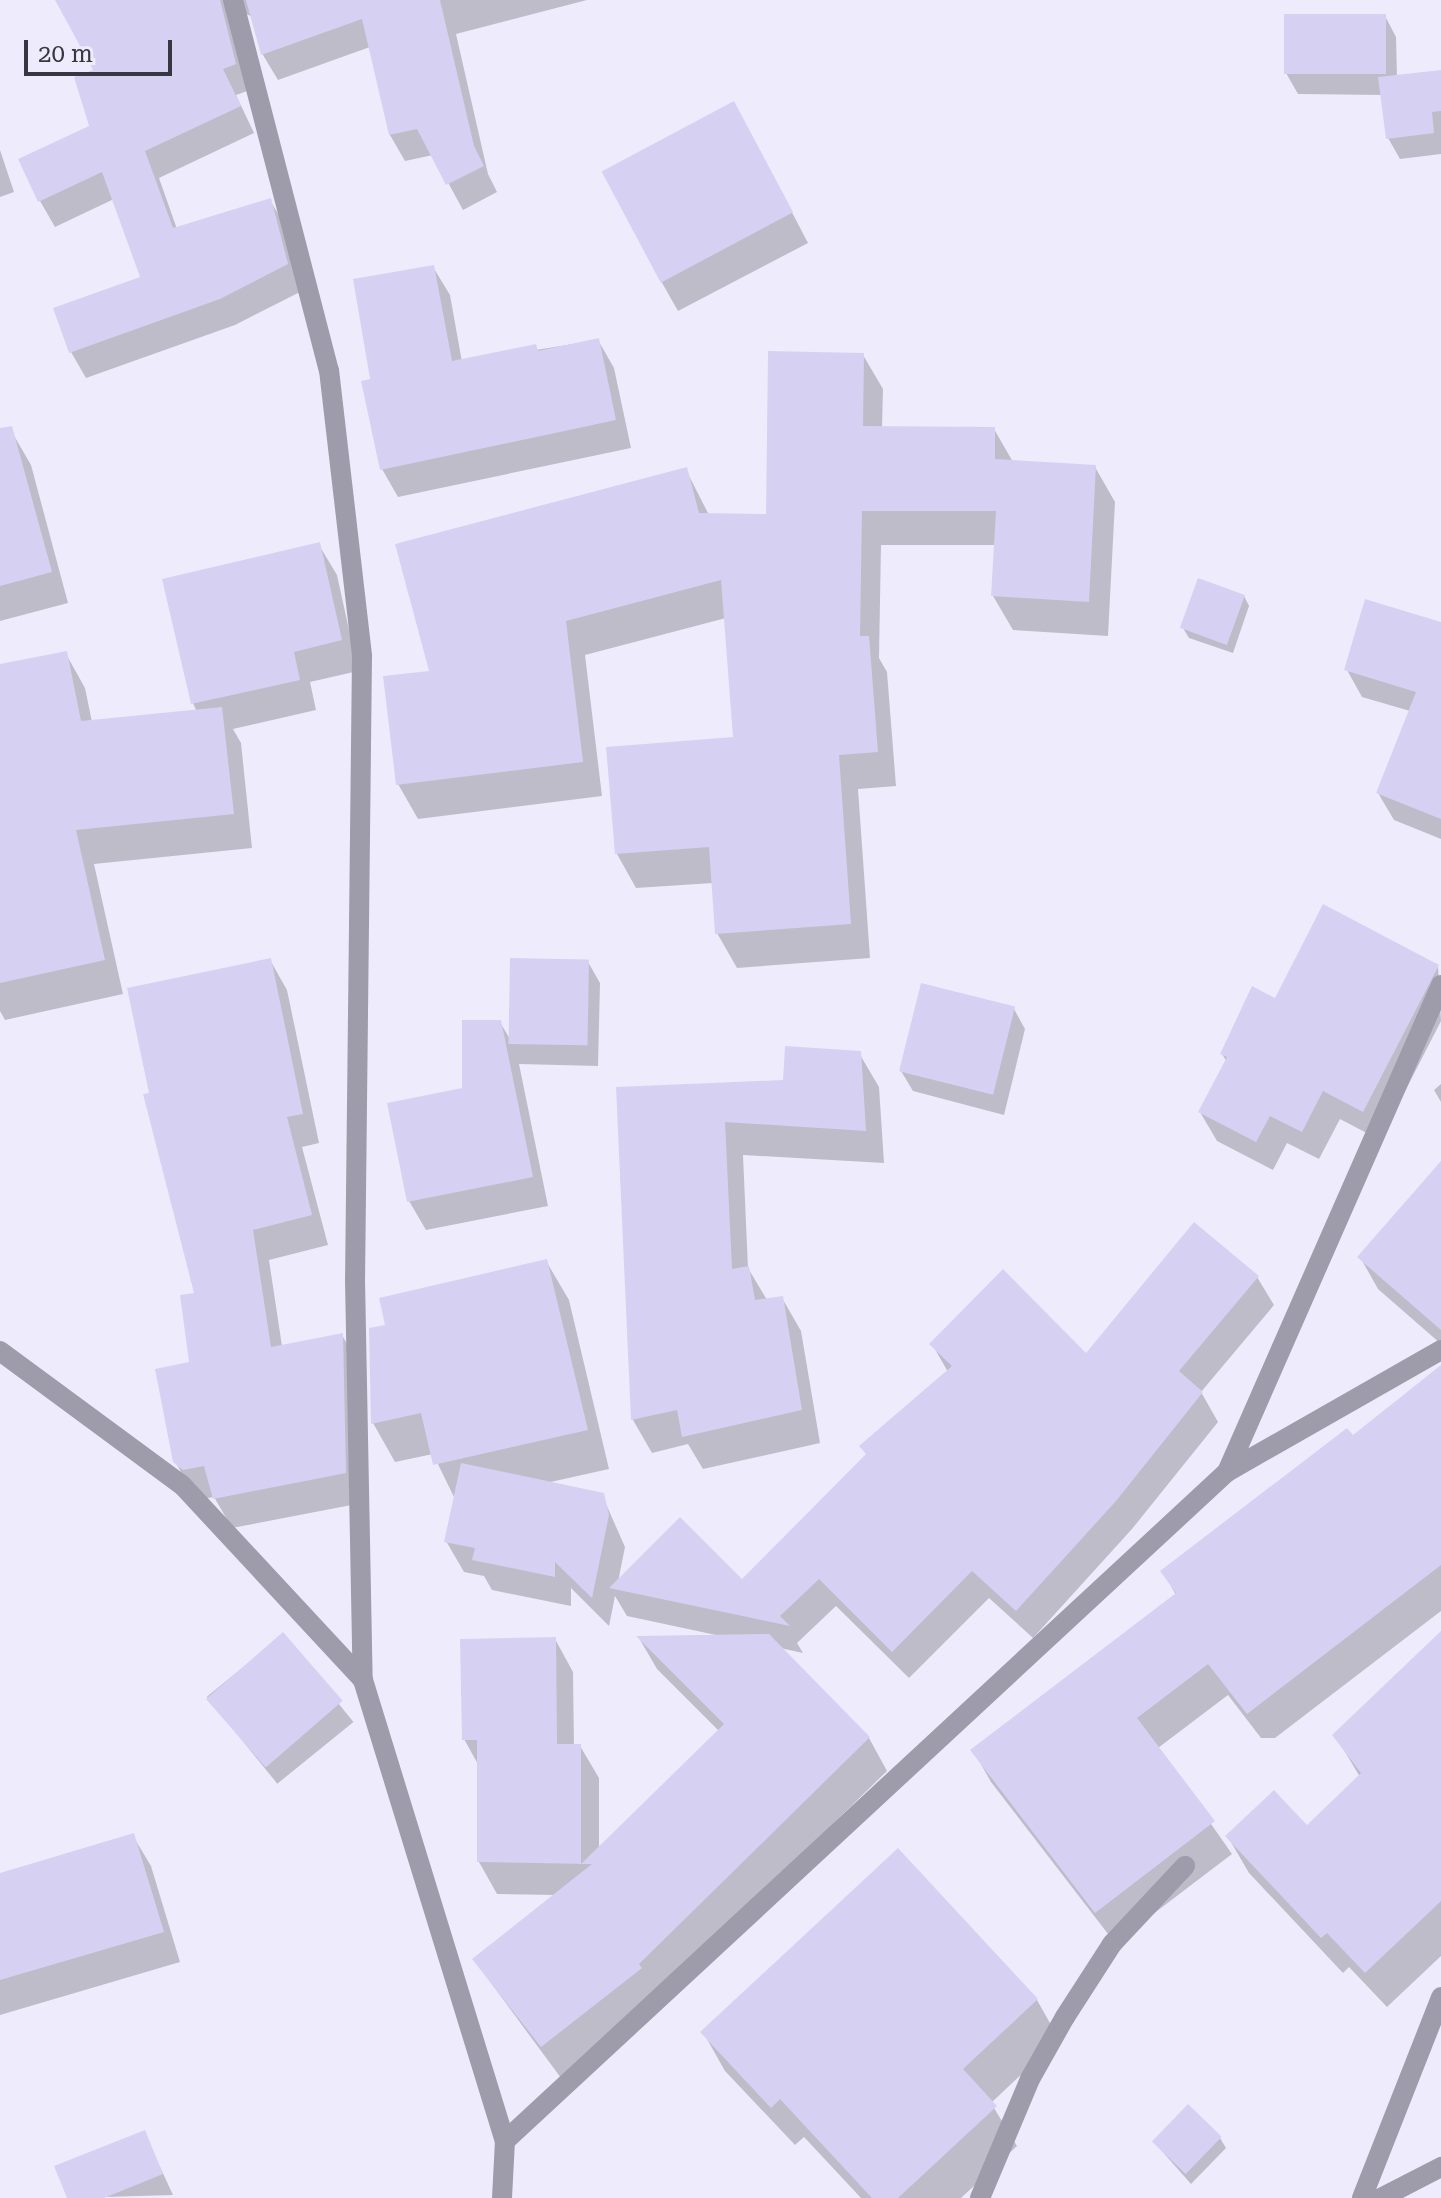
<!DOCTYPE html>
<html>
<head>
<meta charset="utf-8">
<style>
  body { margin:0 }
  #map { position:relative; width:1441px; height:2198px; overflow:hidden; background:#eeecfc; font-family:"Roboto Serif",serif }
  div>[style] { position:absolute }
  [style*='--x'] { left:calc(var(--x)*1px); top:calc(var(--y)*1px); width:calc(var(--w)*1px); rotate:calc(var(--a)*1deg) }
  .shadow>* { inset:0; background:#0003; transform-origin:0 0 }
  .building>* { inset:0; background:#d6d1f3; transform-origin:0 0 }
  .street>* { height:20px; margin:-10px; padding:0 10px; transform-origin:10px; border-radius:10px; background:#9e9cab }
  span { translate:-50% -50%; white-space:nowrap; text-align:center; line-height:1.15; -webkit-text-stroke:7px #eeecfc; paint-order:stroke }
  .scale { position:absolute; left:24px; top:40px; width:148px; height:36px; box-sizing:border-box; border:4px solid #383641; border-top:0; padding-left:10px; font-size:24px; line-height:28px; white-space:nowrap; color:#383641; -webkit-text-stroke:6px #eeecfc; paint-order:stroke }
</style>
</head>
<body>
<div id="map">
  <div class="shadow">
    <div style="clip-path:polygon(57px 0,587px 0,456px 34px,488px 174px,497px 192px,463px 210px,433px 155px,405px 161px,390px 135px,370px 47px,278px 80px,263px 55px,253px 17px,244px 13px,250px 90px,236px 95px,254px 133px,159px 178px,177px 229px,270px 200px,285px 226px,302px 291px,235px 325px,86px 378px,71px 352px,142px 278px,114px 199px,55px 227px,40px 201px,91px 127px,96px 72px)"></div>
    <div style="clip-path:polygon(1385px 16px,1396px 37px,1397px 77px,1441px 72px,1441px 154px,1400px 159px,1388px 138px,1382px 95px,1298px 94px,1286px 73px)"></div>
    <div style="clip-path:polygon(751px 134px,808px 243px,678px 311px,661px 281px)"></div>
    <div style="clip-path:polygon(0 150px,14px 192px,0 197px)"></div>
    <div style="clip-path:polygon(433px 267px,450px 295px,462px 362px,598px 340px,614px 368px,631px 448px,398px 497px,382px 469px,372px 380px)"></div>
    <div style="clip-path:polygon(863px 355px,883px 389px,882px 428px,994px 429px,1013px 462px,1095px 467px,1115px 502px,1108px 636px,1013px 630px,993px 596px,996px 545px,881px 545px,879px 658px,887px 672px,896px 786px,858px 789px,870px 958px,737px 968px,717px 933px,713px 883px,636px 888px,617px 854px,735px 739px,726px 618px,585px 655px,602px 796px,418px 819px,398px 784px,431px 673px,686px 470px,709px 515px,767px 516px)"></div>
    <div style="clip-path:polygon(13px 434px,31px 465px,68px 603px,0 621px,0 438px)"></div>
    <div style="clip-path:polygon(319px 545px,337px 575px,358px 671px,310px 682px,316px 710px,233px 729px,241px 743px,252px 848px,94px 864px,123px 994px,5px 1020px,0 1011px,0 666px,66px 654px,85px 688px,92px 722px,197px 712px,193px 703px)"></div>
    <div style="clip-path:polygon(1244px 596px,1249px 606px,1233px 653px,1189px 638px,1183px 628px)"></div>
    <div style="clip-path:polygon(1441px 624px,1441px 839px,1394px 820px,1378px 793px,1410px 711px,1362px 697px,1347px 670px)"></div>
    <div style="clip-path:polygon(270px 960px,287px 990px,319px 1143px,302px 1147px,328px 1245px,269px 1260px,282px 1346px,342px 1335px,359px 1365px,362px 1503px,232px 1528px,214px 1497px,202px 1499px,192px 1492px,175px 1461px,192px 1364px,196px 1295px,151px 1094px)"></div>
    <div style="clip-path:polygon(588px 962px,600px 983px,598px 1066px,519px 1064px,548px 1206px,426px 1230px,409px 1201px,500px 1022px,511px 1041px)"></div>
    <div style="clip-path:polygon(1438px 966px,1441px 1021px,1380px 1140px,1340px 1119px,1319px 1159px,1287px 1143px,1273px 1170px,1217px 1141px,1200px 1112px,1227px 1062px,1222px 1054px,1276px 1000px)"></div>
    <div style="clip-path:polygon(1014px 1009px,1025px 1029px,1004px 1115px,913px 1091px,901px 1071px)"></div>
    <div style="clip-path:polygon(859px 1053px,879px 1087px,884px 1163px,743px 1155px,748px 1268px,767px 1300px,782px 1298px,801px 1331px,820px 1443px,703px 1469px,688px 1444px,652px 1453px,633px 1420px,618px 1089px,785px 1082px)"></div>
    <div style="clip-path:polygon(1441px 1084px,1441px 1102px,1434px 1090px)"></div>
    <div style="clip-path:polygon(1441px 1195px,1441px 1344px,1378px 1289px,1360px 1257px)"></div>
    <div style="clip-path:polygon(546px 1261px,569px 1300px,609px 1469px,546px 1483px,602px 1495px,625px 1547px,618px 1582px,742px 1582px,948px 1372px,932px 1344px,1086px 1356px,1257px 1277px,1274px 1305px,1201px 1392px,1218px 1422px,1132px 1529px,1033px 1638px,989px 1598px,909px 1678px,836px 1606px,797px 1643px,803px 1653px,780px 1648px,869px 1738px,887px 1771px,656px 1997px,561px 2078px,474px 1960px,556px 1895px,497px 1894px,479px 1862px,479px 1766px,464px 1739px,555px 1639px,573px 1672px,574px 1746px,580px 1746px,599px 1778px,599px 1849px,719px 1731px,657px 1669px,639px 1638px,716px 1635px,627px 1616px,615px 1596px,609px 1626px,571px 1588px,571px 1606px,492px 1590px,484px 1576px,464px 1572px,446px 1541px,455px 1499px,433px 1454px,395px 1462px,373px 1423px,387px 1327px)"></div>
    <div style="clip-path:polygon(1441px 1368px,1441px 1611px,1275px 1738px,1261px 1738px,1228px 1695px,1158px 1748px,1232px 1854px,1115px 1943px,991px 1782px,973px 1750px,1176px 1595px,1163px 1572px,1352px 1438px)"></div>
    <div style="left:283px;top:1635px;width:112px;height:98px;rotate:51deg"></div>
    <div style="clip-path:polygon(1441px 1678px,1441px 1956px,1387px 2007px,1349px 1967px,1343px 1973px,1249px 1873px,1228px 1837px,1307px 1827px,1360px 1777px,1335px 1735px)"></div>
    <div style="clip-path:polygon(133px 1836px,151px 1866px,180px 1962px,0 2015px,0 1875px)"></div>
    <div style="clip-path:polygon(898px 1851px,1037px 2000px,1059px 2039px,991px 2103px,1017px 2146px,961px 2198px,861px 2198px,804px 2137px,795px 2145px,725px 2071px,703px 2032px)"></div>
    <div style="clip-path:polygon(144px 2132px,173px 2195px,69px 2198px)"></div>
    <div style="clip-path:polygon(1220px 2138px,1226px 2148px,1191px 2184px,1153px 2141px)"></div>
  </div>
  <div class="building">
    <div style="clip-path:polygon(55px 0,220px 0,236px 64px,223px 69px,241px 106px,145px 151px,173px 228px,271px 198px,288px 264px,220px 299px,69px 353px,53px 308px,140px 277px,102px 172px,38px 202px,18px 159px,89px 126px,74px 77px,93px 70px)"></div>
    <div style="clip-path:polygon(246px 0,440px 0,474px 146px,484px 166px,446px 185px,417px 129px,389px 135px,362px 19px,261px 55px)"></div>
    <div style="left:1284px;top:14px;width:102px;height:60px"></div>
    <div style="clip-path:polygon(1441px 70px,1441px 111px,1432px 112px,1434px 133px,1386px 139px,1378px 77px)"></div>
    <div style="left:734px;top:101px;width:126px;height:150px;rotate:62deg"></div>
    <div style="clip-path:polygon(434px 265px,452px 361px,536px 344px,538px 351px,599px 338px,616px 420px,380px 470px,361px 381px,370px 379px,353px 279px)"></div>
    <div style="clip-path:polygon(768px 351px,864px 353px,863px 426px,995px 427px,995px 459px,1096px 465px,1089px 602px,991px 596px,996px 511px,862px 511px,860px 636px,869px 636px,878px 752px,839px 755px,851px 924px,715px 934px,709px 847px,615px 854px,606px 747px,733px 737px,721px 580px,566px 621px,583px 762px,396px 785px,383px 676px,429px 671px,395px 544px,687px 467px,699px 513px,766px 514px)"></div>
    <div style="clip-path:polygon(12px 426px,52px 572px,0 586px,0 428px)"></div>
    <div style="clip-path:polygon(320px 542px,342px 640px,294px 652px,300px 680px,191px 704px,162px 579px)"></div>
    <div style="left:1198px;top:578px;width:50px;height:53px;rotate:20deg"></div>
    <div style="clip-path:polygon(1365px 599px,1441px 622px,1441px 819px,1376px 793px,1416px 692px,1344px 670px)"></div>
    <div style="clip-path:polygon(67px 651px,81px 721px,222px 707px,234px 814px,76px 830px,105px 960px,0 983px,0 664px)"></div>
    <div style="clip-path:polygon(1323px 904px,1439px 965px,1363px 1112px,1323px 1091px,1302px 1132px,1270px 1116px,1256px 1142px,1198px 1112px,1227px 1057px,1220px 1054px,1252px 986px,1275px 998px)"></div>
    <div style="clip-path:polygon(271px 958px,303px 1114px,287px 1117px,312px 1215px,253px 1230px,271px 1347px,343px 1333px,346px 1473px,213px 1499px,204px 1466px,183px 1470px,173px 1462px,155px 1369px,189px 1362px,180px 1295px,194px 1293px,143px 1094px,149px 1093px,127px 988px)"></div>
    <div style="left:510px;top:958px;width:79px;height:86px;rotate:1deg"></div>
    <div style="left:921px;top:983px;width:97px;height:91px;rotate:14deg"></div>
    <div style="clip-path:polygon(462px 1020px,501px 1020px,533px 1177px,407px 1202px,387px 1103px,462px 1088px)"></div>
    <div style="clip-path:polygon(785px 1046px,861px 1051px,866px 1131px,725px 1122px,732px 1269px,749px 1266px,755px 1300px,783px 1296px,802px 1410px,682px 1437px,677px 1410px,631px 1420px,616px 1087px,783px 1080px)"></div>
    <div style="clip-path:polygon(1441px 1161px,1441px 1330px,1357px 1257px)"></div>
    <div style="clip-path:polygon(1194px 1222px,1259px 1276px,1179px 1371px,1203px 1392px,1116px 1501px,1016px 1611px,972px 1571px,892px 1652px,819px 1579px,780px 1616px,790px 1626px,609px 1588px,680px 1517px,742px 1579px,866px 1454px,859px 1446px,952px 1366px,929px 1344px,1003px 1269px,1086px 1353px)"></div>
    <div style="clip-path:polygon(547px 1259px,588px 1430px,433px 1465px,421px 1413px,371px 1424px,369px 1328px,385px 1325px,379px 1298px)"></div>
    <div style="clip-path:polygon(1441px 1365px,1441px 1565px,1247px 1714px,1208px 1664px,1137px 1718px,1215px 1821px,1095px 1913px,970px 1750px,1176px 1593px,1160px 1571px,1347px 1428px,1353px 1435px)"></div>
    <div style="clip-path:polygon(461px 1463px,604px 1493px,609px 1515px,592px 1598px,555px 1562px,555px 1577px,472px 1560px,475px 1548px,444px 1542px)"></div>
    <div style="clip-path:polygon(1441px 1631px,1441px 1901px,1365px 1973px,1327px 1933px,1321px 1938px,1225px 1836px,1274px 1790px,1307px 1825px,1361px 1773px,1332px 1735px)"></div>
    <div style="left:283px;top:1632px;width:91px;height:102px;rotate:49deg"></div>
    <div style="clip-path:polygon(769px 1634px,870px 1737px,639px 1964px,642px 1968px,541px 2047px,472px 1959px,592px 1864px,477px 1862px,477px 1740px,462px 1740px,460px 1639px,556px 1637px,557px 1744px,581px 1744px,581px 1864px,724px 1724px,636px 1636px)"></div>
    <div style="clip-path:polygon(134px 1833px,164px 1932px,0 1980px,0 1873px)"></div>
    <div style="clip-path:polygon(898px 1848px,1038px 1999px,963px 2069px,997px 2106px,898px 2198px,872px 2198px,780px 2099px,771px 2108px,700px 2032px)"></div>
    <div style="left:1188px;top:2104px;width:47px;height:52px;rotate:44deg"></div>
    <div style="clip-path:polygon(145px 2130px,163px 2174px,104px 2198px,67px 2198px,54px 2166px)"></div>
  </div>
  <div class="street">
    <div style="--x:233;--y:0;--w:382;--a:75.5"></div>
    <div style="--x:329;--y:370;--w:288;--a:83.4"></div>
    <div style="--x:362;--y:656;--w:624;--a:90.64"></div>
    <div style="--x:355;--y:1280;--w:400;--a:88.9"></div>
    <div style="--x:0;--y:1351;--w:226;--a:36.4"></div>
    <div style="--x:182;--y:1485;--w:266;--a:47.1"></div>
    <div style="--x:363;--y:1680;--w:482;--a:72.9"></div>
    <div style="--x:1227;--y:1472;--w:246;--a:-29.7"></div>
    <div style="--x:502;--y:2198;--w:57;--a:-87"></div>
    <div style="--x:505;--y:2141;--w:984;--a:-42.82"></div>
    <div style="--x:1227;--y:1472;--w:532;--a:-66.28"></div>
    <div style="--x:980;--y:2198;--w:129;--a:-67.2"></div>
    <div style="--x:1030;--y:2079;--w:71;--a:-60.6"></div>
    <div style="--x:1065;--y:2017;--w:87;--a:-57.2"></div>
    <div style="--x:1112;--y:1944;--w:107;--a:-46.9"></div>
    <div style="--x:1362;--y:2198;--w:216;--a:-68.5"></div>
    <div style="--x:1381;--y:2198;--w:68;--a:-27.3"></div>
  </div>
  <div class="scale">20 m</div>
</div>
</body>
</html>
